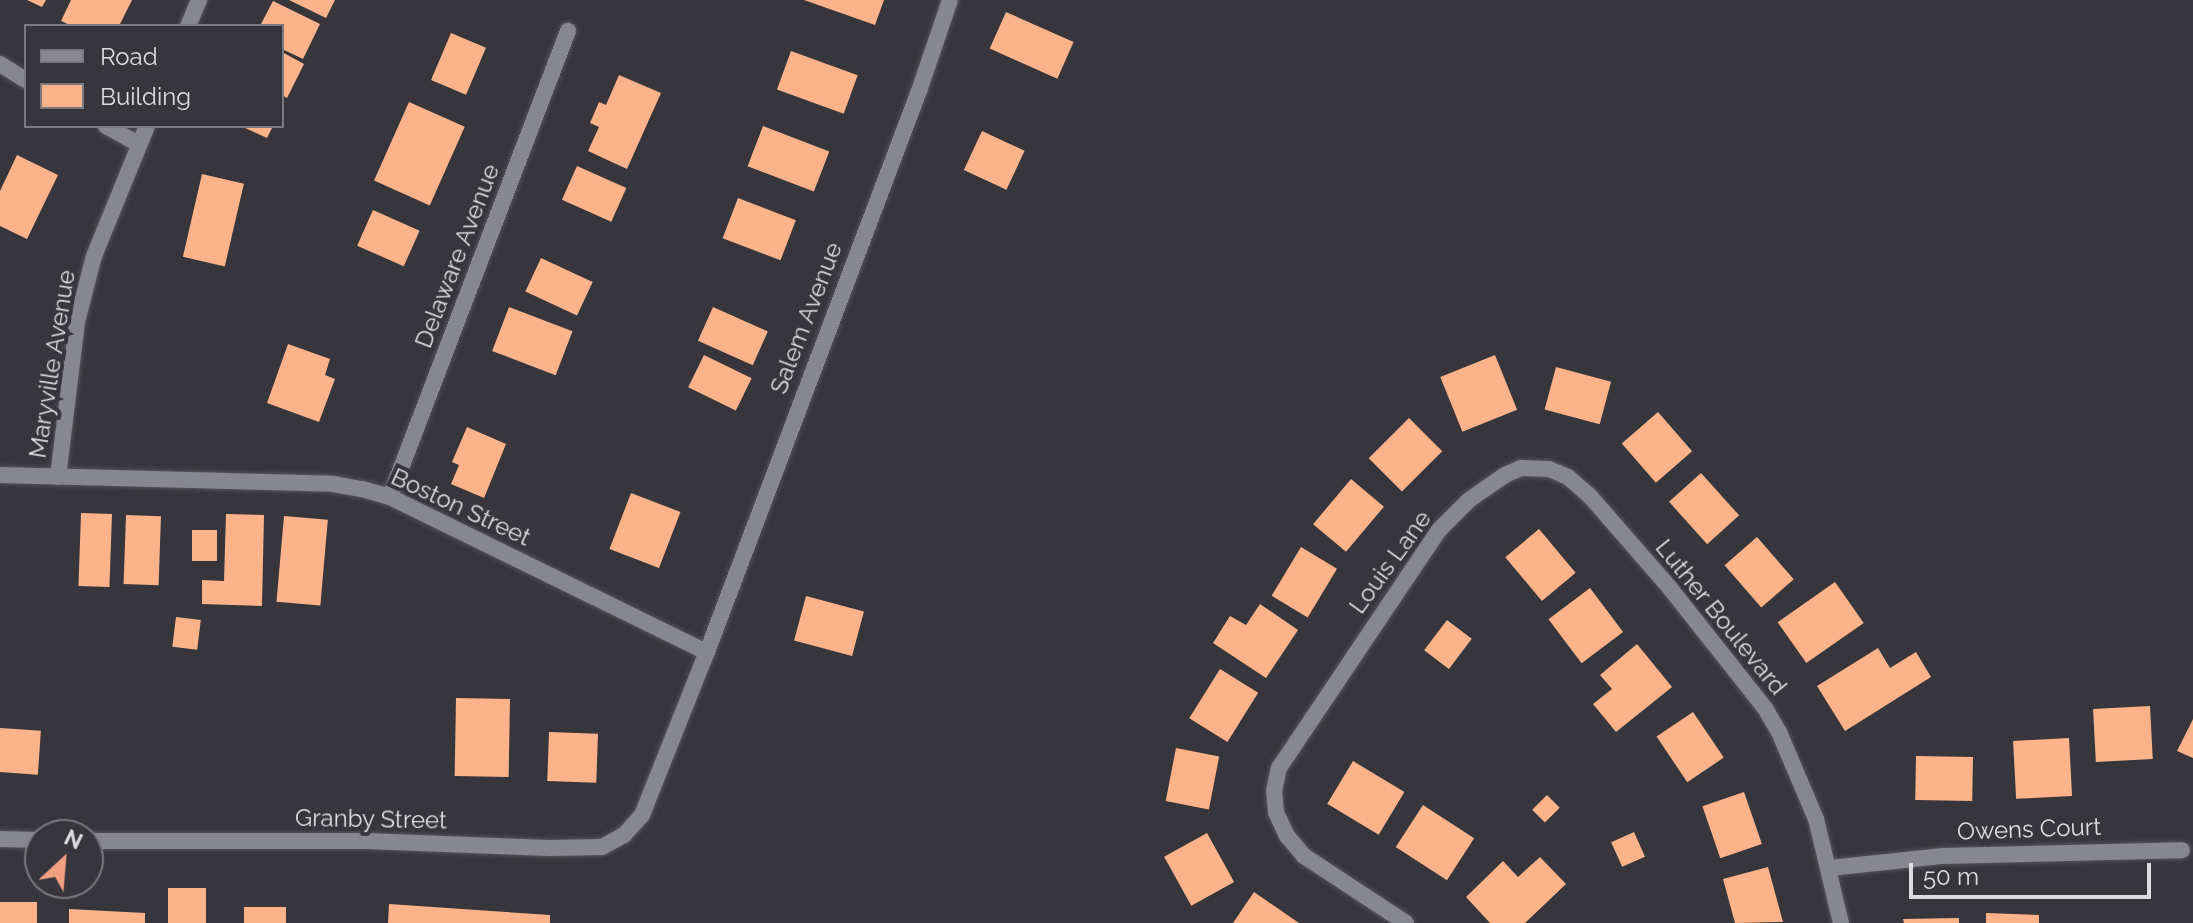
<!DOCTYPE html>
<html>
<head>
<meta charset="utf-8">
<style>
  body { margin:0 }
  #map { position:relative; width:2193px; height:923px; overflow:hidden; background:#37363d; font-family:Raleway,sans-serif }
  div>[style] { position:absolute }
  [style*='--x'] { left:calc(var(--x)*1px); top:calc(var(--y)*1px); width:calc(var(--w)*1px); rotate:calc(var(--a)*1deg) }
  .building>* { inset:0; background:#fcb389; transform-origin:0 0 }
  .roads { filter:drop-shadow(0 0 2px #535359) drop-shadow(0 0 2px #535359) }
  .street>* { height:16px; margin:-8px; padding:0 8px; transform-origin:8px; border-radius:8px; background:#87878f }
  span { translate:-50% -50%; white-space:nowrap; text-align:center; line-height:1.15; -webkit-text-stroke:8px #37363d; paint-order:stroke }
  .street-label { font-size:24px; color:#dddde1 }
  .legend { position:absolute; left:24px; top:24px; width:260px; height:104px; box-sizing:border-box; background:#37363d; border:2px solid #79797f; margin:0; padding:10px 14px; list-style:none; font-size:24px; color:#dddde1 }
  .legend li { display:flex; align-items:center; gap:16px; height:40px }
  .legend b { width:40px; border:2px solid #79797f }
  .north { position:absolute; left:24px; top:819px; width:80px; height:80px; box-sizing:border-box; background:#37363d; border:2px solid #79797f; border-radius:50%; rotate:26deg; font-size:22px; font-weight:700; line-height:32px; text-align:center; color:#dddde1 }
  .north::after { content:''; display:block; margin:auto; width:28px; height:36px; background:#f3a081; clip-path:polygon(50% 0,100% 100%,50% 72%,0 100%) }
  .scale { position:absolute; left:1909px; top:863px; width:242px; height:36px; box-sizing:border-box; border:4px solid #dddde1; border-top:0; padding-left:10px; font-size:24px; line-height:28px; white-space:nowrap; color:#dddde1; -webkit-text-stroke:6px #37363d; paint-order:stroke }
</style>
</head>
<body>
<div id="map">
  <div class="building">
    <div style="clip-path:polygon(27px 0,46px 0,42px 7px)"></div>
    <div style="clip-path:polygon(71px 0,132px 0,119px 26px,72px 26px,61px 21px)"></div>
    <div style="clip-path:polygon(289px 0,335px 0,326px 18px)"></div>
    <div style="clip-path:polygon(804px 0,884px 0,875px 25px)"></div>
    <div style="clip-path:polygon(273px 1px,320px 24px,303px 59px,282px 49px,282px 26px,260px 26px)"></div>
    <div style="left:1006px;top:12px;width:74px;height:40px;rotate:24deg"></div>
    <div style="left:451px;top:33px;width:38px;height:51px;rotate:23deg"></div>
    <div style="left:791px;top:51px;width:71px;height:41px;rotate:20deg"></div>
    <div style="clip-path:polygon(282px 52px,304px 64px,287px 98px,282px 95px)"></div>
    <div style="clip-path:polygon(619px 75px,661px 93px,627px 169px,588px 151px,599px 127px,590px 123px,599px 102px,606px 105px)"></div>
    <div style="left:409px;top:102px;width:61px;height:86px;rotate:24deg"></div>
    <div style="clip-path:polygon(241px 126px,273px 126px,267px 138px)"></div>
    <div style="left:763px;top:126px;width:71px;height:43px;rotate:21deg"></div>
    <div style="left:982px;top:131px;width:47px;height:43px;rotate:25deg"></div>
    <div style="clip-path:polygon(17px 155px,58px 175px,27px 239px,0 226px,0 191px)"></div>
    <div style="left:577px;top:166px;width:54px;height:37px;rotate:24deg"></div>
    <div style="left:202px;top:174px;width:43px;height:85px;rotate:13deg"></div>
    <div style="left:738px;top:198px;width:62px;height:43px;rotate:21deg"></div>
    <div style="left:373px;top:210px;width:51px;height:39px;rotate:24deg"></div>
    <div style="left:541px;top:258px;width:57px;height:37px;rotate:25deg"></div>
    <div style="left:509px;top:307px;width:68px;height:47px;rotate:21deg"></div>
    <div style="left:713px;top:307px;width:60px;height:37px;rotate:24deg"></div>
    <div style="clip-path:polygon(288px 344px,330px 359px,325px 375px,335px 379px,319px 422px,267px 403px)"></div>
    <div style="left:704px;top:355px;width:53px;height:36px;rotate:26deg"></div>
    <div style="left:1495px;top:355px;width:59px;height:59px;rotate:68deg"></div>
    <div style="left:1556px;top:367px;width:57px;height:44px;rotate:15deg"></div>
    <div style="left:1658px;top:412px;width:52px;height:48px;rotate:49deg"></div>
    <div style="left:1409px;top:418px;width:47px;height:57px;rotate:45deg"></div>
    <div style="clip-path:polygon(467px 427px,506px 444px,484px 498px,451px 484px,459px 465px,452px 462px)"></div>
    <div style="left:1701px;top:473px;width:57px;height:43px;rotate:48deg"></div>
    <div style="left:1351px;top:479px;width:43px;height:59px;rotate:40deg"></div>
    <div style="left:631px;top:493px;width:53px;height:60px;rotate:21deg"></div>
    <div style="left:81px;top:513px;width:31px;height:73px;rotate:2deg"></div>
    <div style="clip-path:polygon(226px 514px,264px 515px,262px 606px,202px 604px,202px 580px,224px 581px)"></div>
    <div style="left:126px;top:515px;width:35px;height:69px;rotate:2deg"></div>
    <div style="left:284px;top:516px;width:44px;height:86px;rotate:5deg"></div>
    <div style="left:1539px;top:529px;width:57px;height:44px;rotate:50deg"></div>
    <div style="left:192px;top:530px;width:25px;height:31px"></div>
    <div style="left:1757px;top:537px;width:56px;height:43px;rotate:49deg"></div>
    <div style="left:1301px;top:547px;width:42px;height:57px;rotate:31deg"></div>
    <div style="left:1835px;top:582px;width:50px;height:70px;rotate:55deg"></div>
    <div style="left:1590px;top:588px;width:55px;height:52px;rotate:53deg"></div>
    <div style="left:806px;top:596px;width:60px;height:46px;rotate:15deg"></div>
    <div style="clip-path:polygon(1260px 604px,1298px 630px,1266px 678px,1213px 643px,1230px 616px,1246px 625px)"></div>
    <div style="left:176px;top:617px;width:25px;height:30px;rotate:7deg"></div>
    <div style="left:1447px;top:620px;width:31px;height:38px;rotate:37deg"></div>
    <div style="clip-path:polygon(1637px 644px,1672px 687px,1616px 732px,1593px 704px,1612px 689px,1600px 675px)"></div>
    <div style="clip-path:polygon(1878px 648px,1890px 668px,1916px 652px,1931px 677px,1845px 731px,1817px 686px)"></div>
    <div style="left:1220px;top:669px;width:45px;height:58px;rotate:32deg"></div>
    <div style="left:456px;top:698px;width:54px;height:78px;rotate:1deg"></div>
    <div style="left:2150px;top:706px;width:53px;height:57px;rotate:87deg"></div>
    <div style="left:1693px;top:712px;width:55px;height:44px;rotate:56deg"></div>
    <div style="clip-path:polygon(2193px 719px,2193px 758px,2177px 751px)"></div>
    <div style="left:0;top:728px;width:41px;height:44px;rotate:4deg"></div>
    <div style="left:549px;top:732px;width:49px;height:49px;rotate:2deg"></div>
    <div style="left:2069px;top:738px;width:58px;height:56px;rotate:87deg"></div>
    <div style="left:1176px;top:748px;width:44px;height:54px;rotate:11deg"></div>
    <div style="left:1916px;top:756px;width:57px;height:44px;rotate:1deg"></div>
    <div style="left:1353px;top:761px;width:60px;height:50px;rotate:31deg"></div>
    <div style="left:1744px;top:792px;width:55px;height:44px;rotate:71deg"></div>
    <div style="left:1547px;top:795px;width:18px;height:21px;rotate:45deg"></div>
    <div style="left:1423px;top:805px;width:61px;height:50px;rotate:33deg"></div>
    <div style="left:1634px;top:832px;width:27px;height:25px;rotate:66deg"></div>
    <div style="left:1207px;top:833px;width:56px;height:49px;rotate:61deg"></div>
    <div style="clip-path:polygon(1540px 857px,1566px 884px,1525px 923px,1490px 923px,1466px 897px,1503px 861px,1518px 877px)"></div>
    <div style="clip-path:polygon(1768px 867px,1783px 922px,1735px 923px,1723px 879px)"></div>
    <div style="left:168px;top:888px;width:38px;height:35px"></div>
    <div style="clip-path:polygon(1254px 892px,1299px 923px,1233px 923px)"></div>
    <div style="left:0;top:902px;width:37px;height:21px"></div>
    <div style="clip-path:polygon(389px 904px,550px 915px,550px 923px,388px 923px)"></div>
    <div style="left:244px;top:907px;width:42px;height:16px"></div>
    <div style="clip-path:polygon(69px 909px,145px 913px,145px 923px,69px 923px)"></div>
    <div style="clip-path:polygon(1986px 913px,2039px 915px,2039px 923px,1986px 923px)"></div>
    <div style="clip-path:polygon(1959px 918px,1959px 923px,1904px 923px,1903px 919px)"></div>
  </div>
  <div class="roads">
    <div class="street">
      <div style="--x:188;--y:26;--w:28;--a:-67"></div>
      <div style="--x:0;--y:64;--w:31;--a:32"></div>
      <div style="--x:106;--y:126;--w:38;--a:29"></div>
      <div style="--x:0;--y:475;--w:333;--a:1.5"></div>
      <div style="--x:333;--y:484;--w:29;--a:10"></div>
      <div style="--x:362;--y:489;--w:29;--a:16"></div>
      <div style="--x:390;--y:497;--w:353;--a:26.1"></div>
      <div style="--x:58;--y:477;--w:156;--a:-83"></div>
      <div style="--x:77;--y:322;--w:68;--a:-75.6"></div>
      <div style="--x:94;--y:256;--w:140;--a:-67.8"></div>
      <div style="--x:390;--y:497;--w:499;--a:-69.1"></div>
      <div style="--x:0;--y:839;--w:40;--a:1.4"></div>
      <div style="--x:88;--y:841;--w:278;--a:0"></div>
      <div style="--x:366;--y:841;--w:184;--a:2.2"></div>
      <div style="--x:550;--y:848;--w:52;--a:-1.1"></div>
      <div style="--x:602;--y:847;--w:25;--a:-29"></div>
      <div style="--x:624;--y:835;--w:27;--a:-48"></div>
      <div style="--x:642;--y:815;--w:175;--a:-68.3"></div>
      <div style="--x:707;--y:652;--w:600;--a:-69.3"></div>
      <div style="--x:919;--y:91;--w:96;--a:-71.2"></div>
      <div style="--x:1830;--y:868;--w:114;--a:-6.1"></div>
      <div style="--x:1943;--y:856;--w:239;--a:-1.4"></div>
      <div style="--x:1406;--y:923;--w:122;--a:-146.7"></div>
      <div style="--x:1304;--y:856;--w:26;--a:-130"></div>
      <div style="--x:1287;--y:836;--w:26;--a:-115"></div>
      <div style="--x:1276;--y:812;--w:21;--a:-95"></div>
      <div style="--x:1274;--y:791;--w:24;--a:-78"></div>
      <div style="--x:1279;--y:768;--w:285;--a:-56.1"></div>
      <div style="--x:1438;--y:531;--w:44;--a:-45"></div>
      <div style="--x:1469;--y:500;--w:44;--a:-34.8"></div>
      <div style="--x:1505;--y:475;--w:17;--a:-24"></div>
      <div style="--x:1521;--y:468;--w:28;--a:2"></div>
      <div style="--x:1549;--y:469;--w:21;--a:23"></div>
      <div style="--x:1568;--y:477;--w:28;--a:41"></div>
      <div style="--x:1589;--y:495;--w:122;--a:49"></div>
      <div style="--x:1669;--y:587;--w:154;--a:51.6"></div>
      <div style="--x:1765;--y:708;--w:28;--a:60"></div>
      <div style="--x:1779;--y:732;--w:95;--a:67"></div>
      <div style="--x:1816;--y:819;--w:107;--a:76.5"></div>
    </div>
  </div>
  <div class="street-label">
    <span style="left:457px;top:256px;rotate:-69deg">Delaware Avenue</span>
    <span style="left:806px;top:318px;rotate:-69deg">Salem Avenue</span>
    <span style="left:52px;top:364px;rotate:-81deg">Maryville Avenue</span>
    <span style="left:461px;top:507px;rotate:25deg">Boston Street</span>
    <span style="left:1390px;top:562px;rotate:-54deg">Louis Lane</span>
    <span style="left:1721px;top:617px;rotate:51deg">Luther Boulevard</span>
    <span style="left:371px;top:819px;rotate:1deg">Granby Street</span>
    <span style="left:2029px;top:829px;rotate:-2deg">Owens Court</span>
  </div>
  <ul class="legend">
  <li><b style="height:10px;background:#87878f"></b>Road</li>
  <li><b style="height:22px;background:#fcb389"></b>Building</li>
  </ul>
  <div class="north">N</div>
  <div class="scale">50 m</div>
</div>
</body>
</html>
